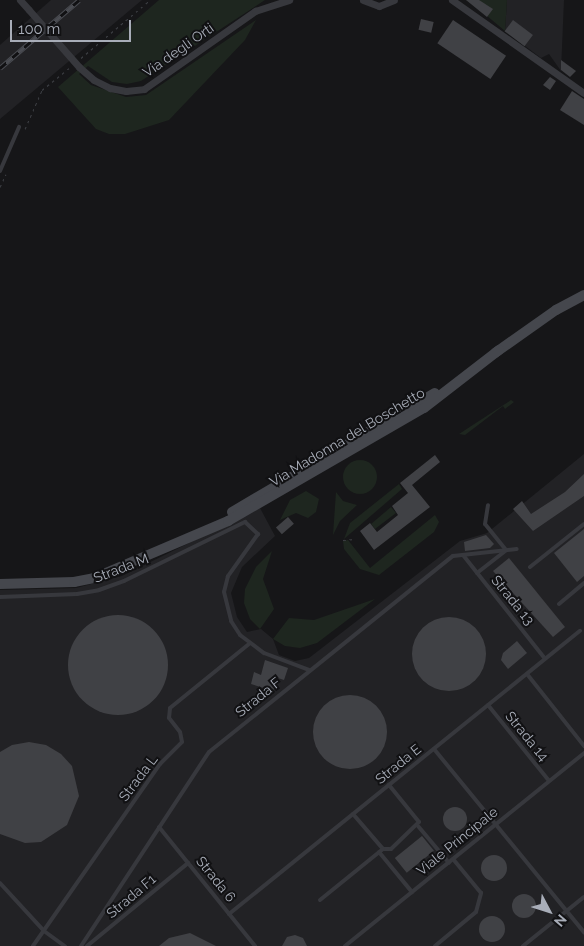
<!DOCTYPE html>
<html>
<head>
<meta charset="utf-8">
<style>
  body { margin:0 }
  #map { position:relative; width:584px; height:946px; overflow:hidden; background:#161618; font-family:Raleway,sans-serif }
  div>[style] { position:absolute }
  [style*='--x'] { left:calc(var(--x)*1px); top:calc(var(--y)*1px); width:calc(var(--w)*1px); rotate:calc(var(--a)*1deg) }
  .built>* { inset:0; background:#222225 }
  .green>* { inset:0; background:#1e261f }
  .round { border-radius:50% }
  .building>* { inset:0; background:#404145; transform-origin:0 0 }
  .path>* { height:1px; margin-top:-0.5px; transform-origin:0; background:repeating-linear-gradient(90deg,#3d3f44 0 2.5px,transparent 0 6.5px) }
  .service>* { height:4px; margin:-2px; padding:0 2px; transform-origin:2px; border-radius:2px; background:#37383d }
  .minor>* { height:7px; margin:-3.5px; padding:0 3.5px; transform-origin:3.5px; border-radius:3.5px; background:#37383d }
  .secondary>* { height:10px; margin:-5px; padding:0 5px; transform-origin:5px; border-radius:5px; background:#45474d }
  .rail>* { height:4.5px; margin-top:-2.25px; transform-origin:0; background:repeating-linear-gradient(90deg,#111113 0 8px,#4a4c52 0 16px); box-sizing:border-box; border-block:1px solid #4a4c52 }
  .minor-bridge>* { height:7px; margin:-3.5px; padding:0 3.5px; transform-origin:3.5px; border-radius:3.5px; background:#37383d }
  span { translate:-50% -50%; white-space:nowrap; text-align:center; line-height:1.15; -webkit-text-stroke:4px #111113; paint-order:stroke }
  .street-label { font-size:14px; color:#a8adb8 }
  .north { position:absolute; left:524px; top:886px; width:50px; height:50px; -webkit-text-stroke:4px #111113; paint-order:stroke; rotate:130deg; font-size:14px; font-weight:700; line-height:20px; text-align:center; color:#a8adb8 }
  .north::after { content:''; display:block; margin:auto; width:18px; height:22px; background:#a8adb8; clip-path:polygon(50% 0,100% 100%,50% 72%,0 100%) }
  .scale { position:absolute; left:10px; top:20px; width:121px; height:22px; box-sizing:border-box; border:2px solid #a8adb8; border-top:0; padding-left:6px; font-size:15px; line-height:18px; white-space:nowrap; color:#a8adb8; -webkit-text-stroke:4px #111113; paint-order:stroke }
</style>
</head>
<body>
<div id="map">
  <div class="built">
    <div style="clip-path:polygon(51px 0,142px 0,0 119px,0 45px)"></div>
    <div style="clip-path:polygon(507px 0,564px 0,561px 71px,549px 54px,541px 58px,505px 31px)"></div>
    <div style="clip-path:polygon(584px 454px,584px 946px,0 946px,0 590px,76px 588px,122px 576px,260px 508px,275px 536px,242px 567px,231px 593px,237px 617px,247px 632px,261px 629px,273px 639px,279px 655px,295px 661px,309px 658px,460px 541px,487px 533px)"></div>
  </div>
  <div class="green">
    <div style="clip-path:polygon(159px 0,265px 0,141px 81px,127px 84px,112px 82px,88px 66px,79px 74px,91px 85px,126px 97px,146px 95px,256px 20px,245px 40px,169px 120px,125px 134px,109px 134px,96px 129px,58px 87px)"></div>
    <div style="clip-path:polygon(466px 0,507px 0,505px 31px,474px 5px)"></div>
    <div style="clip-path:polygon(511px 400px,514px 402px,505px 409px,503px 406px,465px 435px,459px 434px)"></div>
    <div class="round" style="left:343px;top:460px;width:34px;height:34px"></div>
    <div style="clip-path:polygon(399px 484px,402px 489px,344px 539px,350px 523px)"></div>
    <div style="clip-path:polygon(306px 491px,319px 499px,316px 512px,308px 518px,296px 513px,280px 520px,290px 500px)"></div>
    <div style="clip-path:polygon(336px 492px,343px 501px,357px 505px,340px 521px,333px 535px)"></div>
    <div style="clip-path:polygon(391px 507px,396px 513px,375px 529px,371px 524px)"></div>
    <div style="clip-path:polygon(435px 515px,439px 522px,434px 532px,379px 575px,360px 569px,344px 549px,343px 541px,348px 540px,370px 568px)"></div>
    <div style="clip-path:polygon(272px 551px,263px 579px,274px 609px,260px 629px,250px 619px,244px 603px,245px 589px,256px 567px)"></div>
    <div style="clip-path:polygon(375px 599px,317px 643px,300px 648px,285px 646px,273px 639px,289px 618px,314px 620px)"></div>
  </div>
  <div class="building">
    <div style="clip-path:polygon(466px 0,479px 0,493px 9px,487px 17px)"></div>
    <div style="left:421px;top:19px;width:13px;height:11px;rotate:13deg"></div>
    <div style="left:453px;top:20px;width:64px;height:28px;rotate:34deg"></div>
    <div style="left:513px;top:20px;width:25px;height:14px;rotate:37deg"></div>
    <div style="clip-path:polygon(561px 60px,576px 71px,570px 77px,561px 70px)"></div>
    <div style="clip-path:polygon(550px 77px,556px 81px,550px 90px,543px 85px)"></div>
    <div style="clip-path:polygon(572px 91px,584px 99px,584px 125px,560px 110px)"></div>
    <div style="clip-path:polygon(435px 455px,440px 462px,412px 485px,430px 507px,374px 550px,360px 531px,370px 523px,377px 532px,398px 515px,392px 506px,408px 493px,400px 483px)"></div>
    <div style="clip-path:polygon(584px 474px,584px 496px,533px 531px,513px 509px,522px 501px,531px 514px,565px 492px)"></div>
    <div style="left:288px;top:517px;width:9px;height:16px;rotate:49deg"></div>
    <div style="clip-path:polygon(584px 529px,584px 576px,577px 582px,554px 553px)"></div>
    <div style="clip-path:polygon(486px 535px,494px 544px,490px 548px,465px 551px,464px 542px)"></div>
    <div style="clip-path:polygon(509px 558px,565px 627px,553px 637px,493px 571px)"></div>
    <div class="round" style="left:68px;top:615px;width:100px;height:100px"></div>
    <div class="round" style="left:412px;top:617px;width:74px;height:74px"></div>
    <div style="clip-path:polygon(517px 641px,527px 653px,508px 669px,501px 660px,503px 653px)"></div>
    <div style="clip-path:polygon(265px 660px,288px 668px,284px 680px,278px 678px,273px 691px,251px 684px,254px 672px,261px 675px)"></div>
    <div class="round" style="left:313px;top:695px;width:74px;height:74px"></div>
    <div style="clip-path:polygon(29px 742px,46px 745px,61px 754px,72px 766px,79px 796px,67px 825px,41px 842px,25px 843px,0 834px,0 752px,12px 745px)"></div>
    <div class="round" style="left:443px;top:807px;width:24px;height:24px"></div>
    <div style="left:422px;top:836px;width:19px;height:35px;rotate:51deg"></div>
    <div class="round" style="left:481px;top:855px;width:26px;height:26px"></div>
    <div class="round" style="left:512px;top:894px;width:24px;height:24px"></div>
    <div class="round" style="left:479px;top:916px;width:26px;height:26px"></div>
    <div style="clip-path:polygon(190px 933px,216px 946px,159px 946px,169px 938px)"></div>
    <div style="clip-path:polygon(295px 935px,303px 938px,307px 946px,282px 946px,287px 937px)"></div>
  </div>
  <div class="path">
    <div style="--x:81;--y:58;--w:90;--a:-40"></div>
    <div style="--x:25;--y:129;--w:43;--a:-66.4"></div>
    <div style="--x:42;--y:90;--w:36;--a:-39"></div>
    <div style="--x:0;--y:187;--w:14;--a:-65"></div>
    <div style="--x:343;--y:540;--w:12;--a:-5"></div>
  </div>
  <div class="service">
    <div style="--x:0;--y:171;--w:48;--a:-66.6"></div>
    <div style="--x:463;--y:555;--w:132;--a:51.7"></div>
    <div style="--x:530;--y:567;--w:69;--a:-38.5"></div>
    <div style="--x:477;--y:573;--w:37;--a:-38"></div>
    <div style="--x:506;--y:550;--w:33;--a:-129"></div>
    <div style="--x:485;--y:524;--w:19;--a:-81"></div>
    <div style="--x:0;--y:597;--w:77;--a:-2.2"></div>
    <div style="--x:77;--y:594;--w:22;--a:-10"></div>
    <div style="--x:99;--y:590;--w:27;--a:-20"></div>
    <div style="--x:124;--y:581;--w:135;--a:-26"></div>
    <div style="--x:245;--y:522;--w:18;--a:43"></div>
    <div style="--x:258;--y:534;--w:52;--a:125.5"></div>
    <div style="--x:228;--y:576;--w:16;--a:104"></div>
    <div style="--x:224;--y:592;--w:30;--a:76"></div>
    <div style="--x:231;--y:621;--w:17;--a:57"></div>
    <div style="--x:240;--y:635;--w:30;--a:37"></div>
    <div style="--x:264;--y:653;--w:48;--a:20.7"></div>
    <div style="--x:559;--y:604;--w:33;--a:-40"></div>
    <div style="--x:527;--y:674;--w:92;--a:51.6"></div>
    <div style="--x:488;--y:705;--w:97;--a:51.2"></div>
    <div style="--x:434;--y:749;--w:237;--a:50.7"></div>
    <div style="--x:353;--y:814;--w:46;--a:49.4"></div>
    <div style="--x:383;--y:849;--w:8;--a:0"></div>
    <div style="--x:391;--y:849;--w:39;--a:-44"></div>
    <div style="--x:419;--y:822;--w:48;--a:-129"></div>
    <div style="--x:418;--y:826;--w:48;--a:50"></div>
    <div style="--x:159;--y:827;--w:153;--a:51.1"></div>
    <div style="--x:379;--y:852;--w:52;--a:50.5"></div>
    <div style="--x:0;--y:883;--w:65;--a:47.5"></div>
    <div style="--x:44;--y:931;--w:26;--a:36"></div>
    <div style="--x:320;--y:900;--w:81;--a:-39"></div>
    <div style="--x:229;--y:914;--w:451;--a:-38.9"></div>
    <div style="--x:33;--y:946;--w:222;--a:-55.1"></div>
    <div style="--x:160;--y:764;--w:31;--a:-45"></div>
    <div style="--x:182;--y:742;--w:10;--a:-101"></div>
    <div style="--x:180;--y:732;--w:18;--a:-128"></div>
    <div style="--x:169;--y:718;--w:10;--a:-84"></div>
    <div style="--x:170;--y:708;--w:102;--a:-39"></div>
    <div style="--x:81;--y:946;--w:232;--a:-56.6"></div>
    <div style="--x:209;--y:752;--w:313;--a:-38.8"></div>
    <div style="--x:453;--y:556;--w:64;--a:-6.2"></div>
    <div style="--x:87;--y:946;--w:131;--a:-39.4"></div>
    <div style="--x:345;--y:946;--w:307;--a:-38.9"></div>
    <div style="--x:435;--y:946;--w:53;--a:-39.7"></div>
    <div style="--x:476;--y:912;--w:20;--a:-75"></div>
    <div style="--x:481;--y:893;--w:44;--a:-129.5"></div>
    <div style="--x:523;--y:946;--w:78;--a:-38.8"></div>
  </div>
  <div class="minor">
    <div style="--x:20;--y:0;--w:13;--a:48"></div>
    <div style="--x:363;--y:0;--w:17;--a:21"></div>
    <div style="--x:379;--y:6;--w:16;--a:-22"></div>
    <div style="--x:452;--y:0;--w:161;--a:35.2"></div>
    <div style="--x:79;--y:67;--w:20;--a:41"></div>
    <div style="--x:94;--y:80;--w:18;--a:27"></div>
    <div style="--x:110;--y:88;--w:16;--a:11"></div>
    <div style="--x:126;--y:91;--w:18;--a:-6"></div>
    <div style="--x:144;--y:89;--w:136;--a:-35.1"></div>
    <div style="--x:255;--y:11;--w:36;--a:-18"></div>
  </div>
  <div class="secondary">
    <div style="--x:495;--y:353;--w:75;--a:-35.2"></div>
    <div style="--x:556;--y:310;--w:32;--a:-28"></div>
    <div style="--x:232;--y:512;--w:235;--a:-30.4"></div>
    <div style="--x:0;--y:584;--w:74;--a:-1.5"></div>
    <div style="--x:74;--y:582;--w:20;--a:-11"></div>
    <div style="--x:94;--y:578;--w:146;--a:-23"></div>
    <div style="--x:228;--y:521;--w:226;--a:-30"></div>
    <div style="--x:424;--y:408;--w:95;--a:-37.7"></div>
  </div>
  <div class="rail">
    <div style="--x:0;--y:68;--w:104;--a:-40.7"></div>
  </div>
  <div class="minor-bridge">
    <div style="--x:29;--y:10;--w:76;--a:48.7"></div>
  </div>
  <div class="street-label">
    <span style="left:178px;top:50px;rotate:-35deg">Via degli Orti</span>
    <span style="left:347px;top:437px;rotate:-31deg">Via Madonna del Boschetto</span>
    <span style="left:121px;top:568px;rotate:-21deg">Strada M</span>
    <span style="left:513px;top:600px;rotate:51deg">Strada 13</span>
    <span style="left:258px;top:697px;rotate:-39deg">Strada F</span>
    <span style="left:527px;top:736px;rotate:51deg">Strada 14</span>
    <span style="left:398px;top:764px;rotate:-39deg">Strada E</span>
    <span style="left:138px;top:778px;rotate:-53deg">Strada L</span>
    <span style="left:457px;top:841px;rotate:-39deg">Viale Principale</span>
    <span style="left:216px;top:879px;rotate:51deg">Strada 6</span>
    <span style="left:131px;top:896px;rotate:-40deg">Strada F1</span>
  </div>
  <div class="north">N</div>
  <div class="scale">100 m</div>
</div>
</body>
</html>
